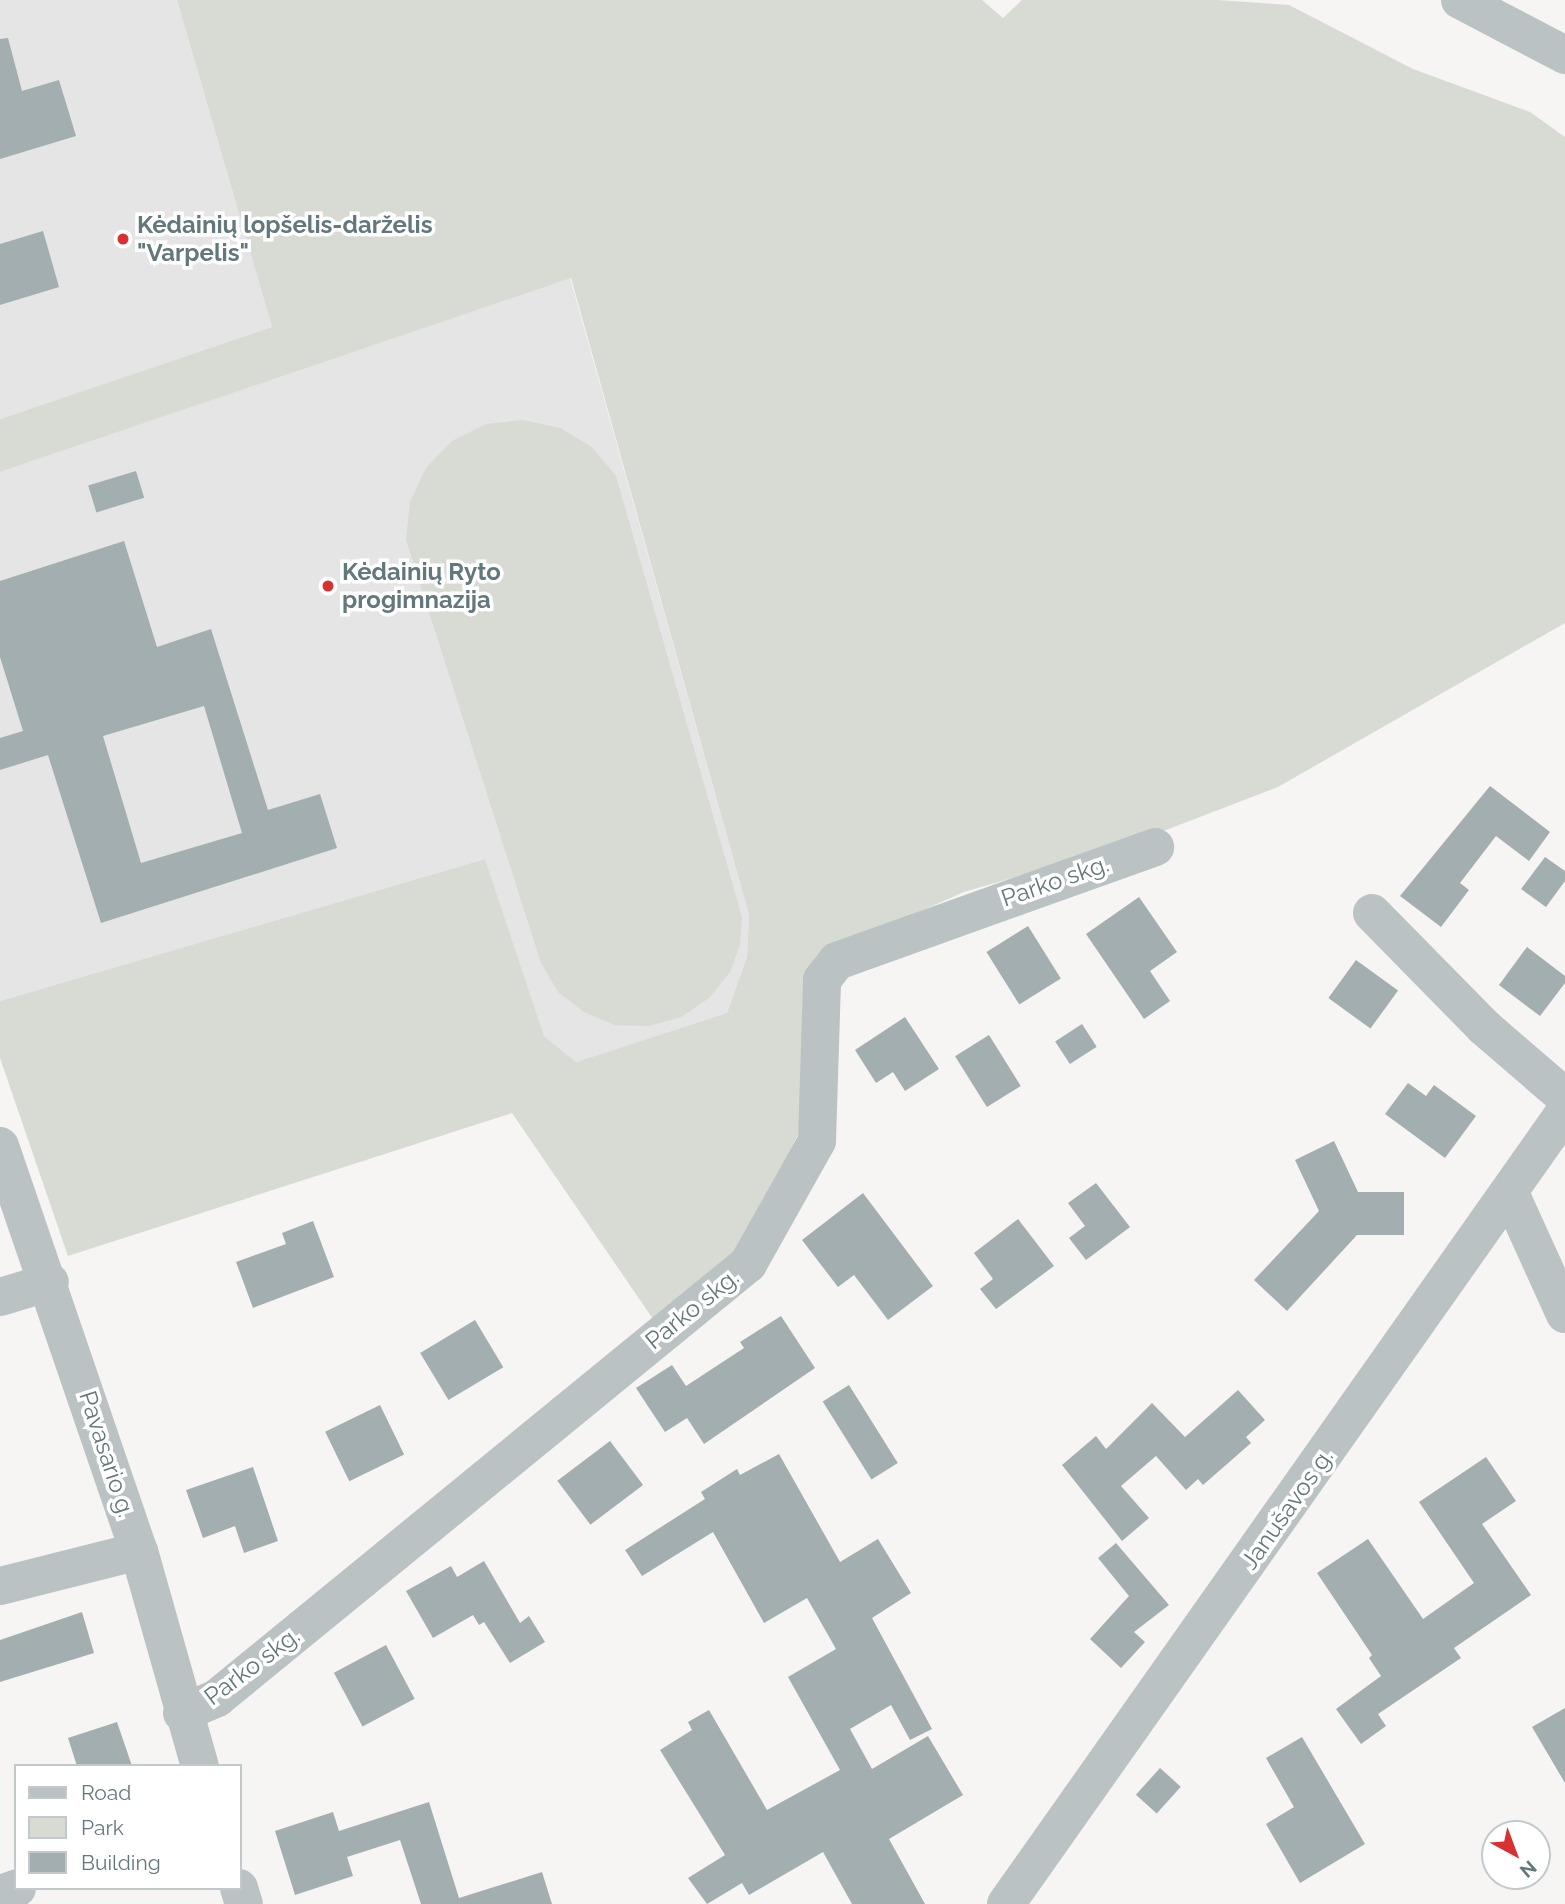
<!DOCTYPE html>
<html>
<head>
<meta charset="utf-8">
<style>
  body { margin:0 }
  #map { position:relative; width:1565px; height:1904px; overflow:hidden; background:#f6f5f3; font-family:Raleway,sans-serif }
  div>[style] { position:absolute }
  [style*='--x'] { left:calc(var(--x)*1px); top:calc(var(--y)*1px); width:calc(var(--w)*1px); rotate:calc(var(--a)*1deg) }
  .built>* { inset:0; background:#e4e5e4 }
  .green>* { inset:0; background:#d7dbd3 }
  .building>* { inset:0; background:#a2aeb0; transform-origin:0 0 }
  .minor>* { height:38px; margin:-19px; padding:0 19px; transform-origin:19px; border-radius:19px; background:#bbc2c3 }
  .dots>* { width:19px; height:19px; translate:-50% -50%; box-sizing:border-box; border:4px solid #fff; border-radius:50% }
  span { translate:-50% -50%; white-space:nowrap; text-align:center; line-height:1.15; -webkit-text-stroke:7px #fff; paint-order:stroke }
  .poi-label { font-size:24px; color:#63787c; font-weight:700 }
  .left { translate:0 -50%; text-align:left }
  .street-label { font-size:24px; color:#63787c }
  .legend { position:absolute; left:14px; top:1764px; width:228px; height:126px; box-sizing:border-box; background:#fff; border:2px solid #c1c9cb; margin:0; padding:9px 12px; list-style:none; font-size:21px; color:#63787c }
  .legend li { display:flex; align-items:center; gap:14px; height:35px }
  .legend b { width:35px; border:2px solid #c1c9cb }
  .north { position:absolute; left:1481px; top:1820px; width:70px; height:70px; box-sizing:border-box; background:#fff; border:2px solid #c1c9cb; border-radius:50%; rotate:139deg; font-size:19px; font-weight:700; line-height:28px; text-align:center; color:#63787c }
  .north::after { content:''; display:block; margin:auto; width:24px; height:32px; background:#d93132; clip-path:polygon(50% 0,100% 100%,50% 72%,0 100%) }
</style>
</head>
<body>
<div id="map">
  <div class="built">
    <div style="clip-path:polygon(0 0,177px 0,272px 327px,0 419px)"></div>
    <div style="clip-path:polygon(570px 278px,749px 915px,747px 957px,727px 1013px,576px 1062px,544px 1036px,485px 859px,0 1001px,0 472px)"></div>
  </div>
  <div class="green">
    <div style="clip-path:polygon(177px 0,982px 0,1003px 18px,1022px 0,1217px 0,1289px 5px,1413px 69px,1530px 112px,1565px 137px,1565px 623px,1278px 787px,1135px 842px,964px 892px,836px 948px,798px 1135px,740px 1250px,653px 1319px,512px 1113px,68px 1256px,0 1058px,0 1001px,485px 859px,544px 1036px,576px 1062px,727px 1013px,747px 957px,749px 915px,571px 278px,0 472px,0 419px,272px 327px)"></div>
    <div style="clip-path:polygon(523px 420px,560px 428px,592px 447px,616px 476px,742px 917px,740px 945px,730px 972px,709px 998px,681px 1017px,649px 1026px,615px 1025px,584px 1012px,558px 992px,541px 963px,406px 540px,410px 502px,426px 468px,452px 441px,486px 424px)"></div>
  </div>
  <div class="building">
    <div style="clip-path:polygon(8px 38px,22px 91px,59px 80px,76px 136px,0 159px,0 39px)"></div>
    <div style="clip-path:polygon(43px 231px,59px 287px,0 305px,0 244px)"></div>
    <div style="left:136px;top:471px;width:28px;height:50px;rotate:73deg"></div>
    <div style="clip-path:polygon(evenodd,124px 541px,157px 647px,211px 629px,268px 810px,320px 794px,337px 848px,101px 923px,48px 755px,0 770px,0 738px,23px 731px,0 657px,0 581px,124px 541px,204px 706px,242px 833px,141px 863px,103px 736px,204px 706px)"></div>
    <div style="clip-path:polygon(1490px 786px,1550px 832px,1529px 861px,1496px 836px,1460px 883px,1469px 890px,1441px 927px,1400px 896px)"></div>
    <div style="clip-path:polygon(1545px 857px,1565px 871px,1565px 881px,1546px 907px,1521px 889px)"></div>
    <div style="clip-path:polygon(1139px 897px,1177px 952px,1150px 971px,1170px 1001px,1144px 1019px,1086px 934px)"></div>
    <div style="left:1028px;top:926px;width:62px;height:49px;rotate:58deg"></div>
    <div style="clip-path:polygon(1527px 947px,1565px 976px,1565px 983px,1540px 1016px,1499px 985px)"></div>
    <div style="left:1356px;top:960px;width:52px;height:47px;rotate:36deg"></div>
    <div style="clip-path:polygon(905px 1017px,939px 1069px,905px 1091px,893px 1072px,876px 1083px,855px 1050px)"></div>
    <div style="left:1082px;top:1024px;width:27px;height:32px;rotate:57deg"></div>
    <div style="left:989px;top:1035px;width:60px;height:40px;rotate:58deg"></div>
    <div style="clip-path:polygon(1408px 1083px,1426px 1096px,1434px 1085px,1476px 1116px,1445px 1158px,1385px 1114px)"></div>
    <div style="clip-path:polygon(1334px 1141px,1358px 1192px,1404px 1192px,1404px 1235px,1357px 1235px,1287px 1311px,1254px 1280px,1319px 1211px,1295px 1160px)"></div>
    <div style="clip-path:polygon(1096px 1183px,1130px 1227px,1086px 1260px,1069px 1238px,1085px 1226px,1068px 1203px)"></div>
    <div style="clip-path:polygon(863px 1193px,933px 1286px,888px 1320px,854px 1275px,838px 1287px,802px 1240px)"></div>
    <div style="clip-path:polygon(1018px 1219px,1054px 1266px,996px 1309px,980px 1289px,993px 1279px,974px 1253px)"></div>
    <div style="clip-path:polygon(313px 1221px,334px 1277px,253px 1308px,236px 1262px,286px 1244px,282px 1233px)"></div>
    <div style="clip-path:polygon(781px 1316px,815px 1368px,704px 1444px,687px 1418px,665px 1432px,636px 1388px,672px 1365px,686px 1386px,744px 1348px,740px 1342px)"></div>
    <div style="left:475px;top:1320px;width:55px;height:64px;rotate:59deg"></div>
    <div style="left:849px;top:1385px;width:92px;height:31px;rotate:58deg"></div>
    <div style="clip-path:polygon(1238px 1390px,1265px 1420px,1246px 1437px,1251px 1443px,1203px 1485px,1198px 1479px,1186px 1490px,1156px 1456px,1121px 1486px,1149px 1518px,1122px 1541px,1062px 1465px,1096px 1436px,1106px 1449px,1152px 1403px,1185px 1437px)"></div>
    <div style="left:380px;top:1405px;width:55px;height:61px;rotate:64deg"></div>
    <div style="left:610px;top:1441px;width:55px;height:66px;rotate:53deg"></div>
    <div style="clip-path:polygon(779px 1454px,840px 1562px,878px 1539px,911px 1593px,872px 1618px,932px 1729px,910px 1740px,891px 1705px,850px 1729px,872px 1769px,928px 1736px,963px 1795px,889px 1839px,925px 1904px,852px 1904px,823px 1852px,749px 1895px,742px 1883px,707px 1904px,688px 1878px,725px 1855px,660px 1750px,692px 1730px,688px 1722px,709px 1710px,767px 1810px,840px 1770px,788px 1677px,836px 1649px,807px 1598px,764px 1623px,713px 1532px,642px 1576px,625px 1550px,705px 1499px,701px 1492px,737px 1469px,740px 1475px)"></div>
    <div style="clip-path:polygon(1486px 1457px,1516px 1501px,1482px 1524px,1531px 1595px,1454px 1648px,1461px 1658px,1378px 1714px,1386px 1726px,1361px 1744px,1336px 1709px,1381px 1676px,1369px 1658px,1372px 1655px,1317px 1573px,1368px 1539px,1423px 1619px,1474px 1583px,1419px 1502px)"></div>
    <div style="clip-path:polygon(253px 1467px,278px 1541px,244px 1553px,235px 1526px,203px 1538px,186px 1490px)"></div>
    <div style="clip-path:polygon(1116px 1543px,1169px 1605px,1134px 1632px,1145px 1642px,1121px 1668px,1090px 1639px,1129px 1596px,1098px 1558px)"></div>
    <div style="clip-path:polygon(484px 1561px,520px 1623px,529px 1616px,545px 1642px,510px 1663px,484px 1622px,479px 1625px,473px 1615px,433px 1638px,406px 1591px,451px 1566px,457px 1577px)"></div>
    <div style="clip-path:polygon(82px 1612px,94px 1653px,0 1682px,0 1640px)"></div>
    <div style="left:386px;top:1645px;width:61px;height:59px;rotate:62deg"></div>
    <div style="clip-path:polygon(1565px 1708px,1565px 1783px,1532px 1727px)"></div>
    <div style="clip-path:polygon(117px 1722px,132px 1766px,77px 1766px,68px 1738px)"></div>
    <div style="clip-path:polygon(1302px 1737px,1365px 1844px,1300px 1883px,1266px 1824px,1294px 1807px,1266px 1758px)"></div>
    <div style="left:1160px;top:1768px;width:28px;height:36px;rotate:42deg"></div>
    <div style="clip-path:polygon(429px 1802px,459px 1898px,542px 1872px,552px 1904px,421px 1904px,400px 1840px,347px 1857px,353px 1876px,295px 1895px,275px 1831px,333px 1812px,339px 1831px)"></div>
  </div>
  <div class="minor">
    <div style="--x:1460;--y:0;--w:119;--a:27.6"></div>
    <div style="--x:1372;--y:913;--w:160;--a:45.5"></div>
    <div style="--x:1484;--y:1027;--w:107;--a:40.8"></div>
    <div style="--x:0;--y:1146;--w:428;--a:71.1"></div>
    <div style="--x:139;--y:1551;--w:223;--a:74.2"></div>
    <div style="--x:1510;--y:1193;--w:133;--a:65.6"></div>
    <div style="--x:0;--y:1297;--w:52;--a:-16.7"></div>
    <div style="--x:0;--y:1586;--w:143;--a:-14.1"></div>
    <div style="--x:182;--y:1713;--w:38;--a:-23"></div>
    <div style="--x:217;--y:1698;--w:686;--a:-39.26"></div>
    <div style="--x:748;--y:1264;--w:141;--a:-60.7"></div>
    <div style="--x:817;--y:1141;--w:161;--a:-88.2"></div>
    <div style="--x:822;--y:980;--w:24;--a:-52"></div>
    <div style="--x:837;--y:961;--w:338;--a:-19.7"></div>
    <div style="--x:239;--y:1888;--w:17;--a:73"></div>
    <div style="--x:0;--y:1894;--w:18;--a:-19"></div>
    <div style="--x:1006;--y:1904;--w:969;--a:-54.79"></div>
  </div>
  <div class="dots">
    <div style="left:123px;top:239px;background:#d93132"></div>
    <div style="left:328px;top:586px;background:#d93132"></div>
  </div>
  <div class="poi-label">
    <span class="left" style="left:137px;top:239px">Kėdainių lopšelis-darželis<br>"Varpelis"</span>
    <span class="left" style="left:342px;top:586px">Kėdainių Ryto<br>progimnazija</span>
  </div>
  <div class="street-label">
    <span style="left:1055px;top:881px;rotate:-19deg">Parko skg.</span>
    <span style="left:692px;top:1309px;rotate:-39deg">Parko skg.</span>
    <span style="left:107px;top:1454px;rotate:72deg">Pavasario g.</span>
    <span style="left:1287px;top:1509px;rotate:-55deg">Janušavos g.</span>
    <span style="left:252px;top:1666px;rotate:-37deg">Parko skg.</span>
  </div>
  <ul class="legend">
  <li><b style="height:9px;background:#bbc2c3"></b>Road</li>
  <li><b style="height:19px;background:#d7dbd3"></b>Park</li>
  <li><b style="height:19px;background:#a2aeb0"></b>Building</li>
  </ul>
  <div class="north">N</div>
</div>
</body>
</html>
